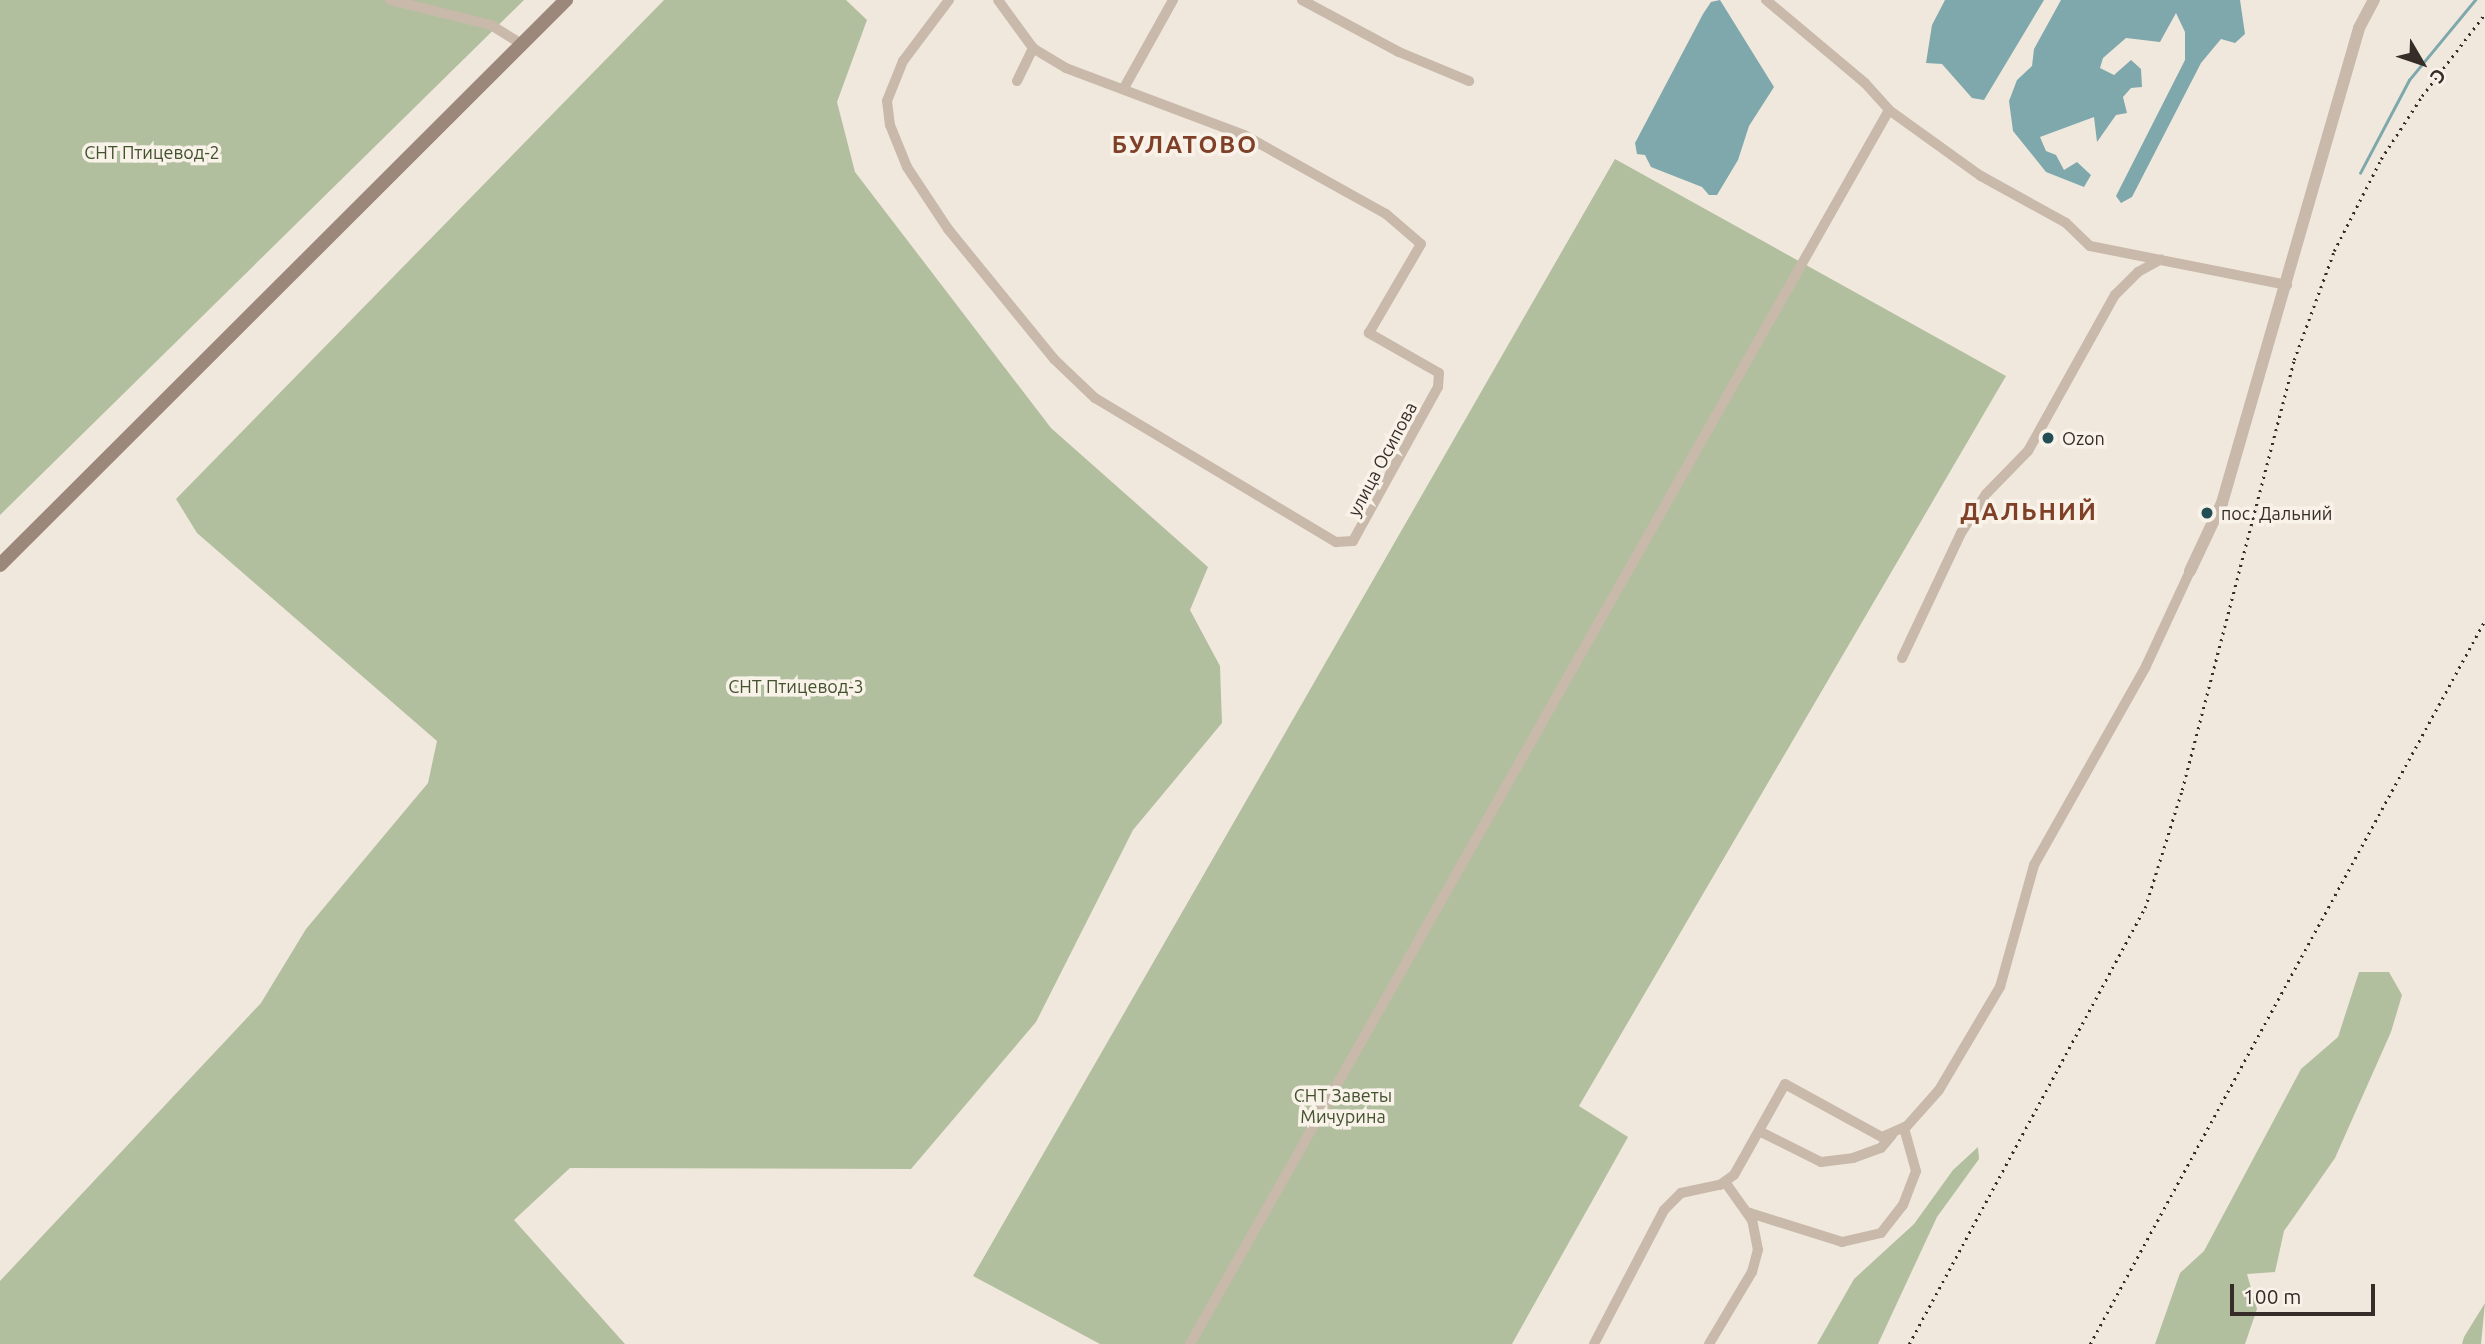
<!DOCTYPE html>
<html>
<head>
<meta charset="utf-8">
<style>
  body { margin:0 }
  #map { position:relative; width:2485px; height:1344px; overflow:hidden; background:#f1e8dd; font-family:Ubuntu,sans-serif }
  div>[style] { position:absolute }
  [style*='--x'] { left:calc(var(--x)*1px); top:calc(var(--y)*1px); width:calc(var(--w)*1px); rotate:calc(var(--a)*1deg) }
  .green>* { inset:0; background:#b2bf9e }
  .water>* { inset:0; background:#7ea8ac }
  .stream>* { height:2.5px; margin:-1.25px; padding:0 1.25px; transform-origin:1.25px; border-radius:1.25px; background:#7ea8ac }
  .minor>* { height:10px; margin:-5px; padding:0 5px; transform-origin:5px; border-radius:5px; background:#c8b9aa }
  .tertiary>* { height:12px; margin:-6px; padding:0 6px; transform-origin:6px; border-radius:6px; background:#c8b9aa }
  .secondary>* { height:14px; margin:-7px; padding:0 7px; transform-origin:7px; border-radius:7px; background:#9b887b }
  .rail>* { height:2.5px; margin-top:-1.25px; transform-origin:0; background:repeating-linear-gradient(90deg,#362d29 0 2px,transparent 0 7px) }
  .dots>* { width:19px; height:19px; translate:-50% -50%; box-sizing:border-box; border:4px solid #f8f2e9; border-radius:50% }
  span { translate:-50% -50%; white-space:nowrap; text-align:center; line-height:1.15; -webkit-text-stroke:7px #f8f2e9; paint-order:stroke }
  .park-label { font-size:18px; color:#43522e }
  .poi-label { font-size:18px; color:#362d29 }
  .left { translate:0 -50%; text-align:left }
  .street-label { font-size:18px; color:#362d29 }
  .district-label { font-size:24px; color:#7f4027; font-weight:700; letter-spacing:2px }
  .north { position:absolute; left:2387px; top:28px; width:70px; height:70px; -webkit-text-stroke:5px #f8f2e9; paint-order:stroke; rotate:129deg; font-size:19px; font-weight:700; line-height:28px; text-align:center; color:#362d29 }
  .north::after { content:''; display:block; margin:auto; width:24px; height:32px; background:#362d29; clip-path:polygon(50% 0,100% 100%,50% 72%,0 100%) }
  .scale { position:absolute; left:2230px; top:1284px; width:145px; height:32px; box-sizing:border-box; border:4px solid #362d29; border-top:0; padding-left:9px; font-size:21px; line-height:24px; white-space:nowrap; color:#362d29; -webkit-text-stroke:5px #f8f2e9; paint-order:stroke }
</style>
</head>
<body>
<div id="map">
  <div class="green">
    <div style="clip-path:polygon(0 0,524px 0,0 515px)"></div>
    <div style="clip-path:polygon(664px 0,846px 0,867px 20px,837px 102px,855px 172px,1051px 428px,1208px 567px,1190px 610px,1220px 666px,1222px 723px,1133px 830px,1036px 1022px,911px 1169px,570px 1168px,514px 1220px,625px 1344px,0 1344px,0 1281px,261px 1003px,306px 929px,428px 783px,437px 741px,197px 533px,176px 499px)"></div>
    <div style="clip-path:polygon(1615px 159px,2006px 376px,1579px 1106px,1628px 1137px,1512px 1344px,1100px 1344px,973px 1276px)"></div>
    <div style="clip-path:polygon(2359px 972px,2389px 972px,2402px 995px,2391px 1032px,2335px 1158px,2284px 1231px,2275px 1272px,2247px 1274px,2257px 1309px,2245px 1344px,2155px 1344px,2180px 1273px,2204px 1251px,2301px 1069px,2338px 1037px)"></div>
    <div style="clip-path:polygon(1978px 1147px,1979px 1159px,1937px 1217px,1878px 1344px,1817px 1344px,1854px 1279px,1914px 1224px,1953px 1170px)"></div>
    <div style="clip-path:polygon(2485px 1303px,2481px 1344px,2462px 1344px,2464px 1337px)"></div>
  </div>
  <div class="water">
    <div style="clip-path:polygon(1720px 0,1774px 87px,1749px 126px,1738px 160px,1717px 195px,1709px 195px,1702px 187px,1651px 167px,1645px 155px,1637px 154px,1635px 143px,1703px 14px,1711px 2px)"></div>
    <div style="clip-path:polygon(1945px 0,2044px 0,1984px 100px,1972px 98px,1942px 64px,1926px 63px,1932px 25px)"></div>
    <div style="clip-path:polygon(2061px 0,2240px 0,2245px 34px,2235px 43px,2221px 39px,2201px 63px,2132px 197px,2121px 203px,2116px 196px,2185px 60px,2185px 32px,2176px 13px,2160px 42px,2126px 38px,2103px 58px,2100px 68px,2114px 75px,2131px 60px,2141px 69px,2142px 87px,2131px 88px,2123px 97px,2127px 113px,2116px 115px,2097px 142px,2094px 117px,2040px 137px,2046px 151px,2056px 155px,2064px 170px,2077px 162px,2091px 175px,2084px 187px,2046px 172px,2013px 131px,2009px 101px,2017px 80px,2032px 66px,2034px 49px)"></div>
  </div>
  <div class="stream">
    <div style="--x:2360;--y:173;--w:105;--a:-62.2"></div>
    <div style="--x:2409;--y:80;--w:104;--a:-50.5"></div>
  </div>
  <div class="minor">
    <div style="--x:390;--y:0;--w:104;--a:13.9"></div>
    <div style="--x:491;--y:25;--w:36;--a:32"></div>
    <div style="--x:949;--y:0;--w:76;--a:127"></div>
    <div style="--x:903;--y:61;--w:43;--a:111.8"></div>
    <div style="--x:887;--y:101;--w:24;--a:83"></div>
    <div style="--x:890;--y:125;--w:45;--a:68"></div>
    <div style="--x:907;--y:167;--w:74;--a:56.5"></div>
    <div style="--x:948;--y:229;--w:168;--a:50.8"></div>
    <div style="--x:1054;--y:359;--w:57;--a:43.6"></div>
    <div style="--x:1095;--y:398;--w:281;--a:30.9"></div>
    <div style="--x:1336;--y:542;--w:17;--a:-3"></div>
    <div style="--x:1353;--y:541;--w:176;--a:-61.1"></div>
    <div style="--x:1438;--y:387;--w:14;--a:-86"></div>
    <div style="--x:1439;--y:373;--w:81;--a:-150.3"></div>
    <div style="--x:1369;--y:333;--w:103;--a:-59.7"></div>
    <div style="--x:1421;--y:244;--w:46;--a:-139.4"></div>
    <div style="--x:1386;--y:214;--w:162;--a:-150.9"></div>
    <div style="--x:1244;--y:135;--w:190;--a:-159.4"></div>
    <div style="--x:1066;--y:68;--w:39;--a:-149"></div>
    <div style="--x:1033;--y:48;--w:59;--a:-126.1"></div>
    <div style="--x:1302;--y:0;--w:110;--a:28.2"></div>
    <div style="--x:1399;--y:52;--w:76;--a:22.5"></div>
    <div style="--x:1766;--y:0;--w:129;--a:40"></div>
    <div style="--x:1865;--y:83;--w:36;--a:48"></div>
    <div style="--x:1889;--y:110;--w:113;--a:35.7"></div>
    <div style="--x:1981;--y:176;--w:97;--a:28.9"></div>
    <div style="--x:2066;--y:223;--w:33;--a:44"></div>
    <div style="--x:2090;--y:246;--w:201;--a:11.2"></div>
    <div style="--x:1017;--y:81;--w:37;--a:-64"></div>
    <div style="--x:1124;--y:88;--w:101;--a:-60.9"></div>
    <div style="--x:1902;--y:658;--w:138;--a:-64.7"></div>
    <div style="--x:1961;--y:533;--w:46;--a:-57.3"></div>
    <div style="--x:1986;--y:494;--w:60;--a:-45.7"></div>
    <div style="--x:2028;--y:451;--w:179;--a:-60.9"></div>
    <div style="--x:2115;--y:295;--w:33;--a:-45"></div>
    <div style="--x:2138;--y:272;--w:26;--a:-29"></div>
    <div style="--x:1759;--y:1131;--w:69;--a:26.6"></div>
    <div style="--x:1821;--y:1162;--w:32;--a:-7"></div>
    <div style="--x:1853;--y:1158;--w:30;--a:-20"></div>
    <div style="--x:1881;--y:1148;--w:17;--a:-50"></div>
    <div style="--x:1747;--y:1212;--w:100;--a:17.5"></div>
    <div style="--x:1842;--y:1242;--w:40;--a:-13"></div>
    <div style="--x:1881;--y:1233;--w:36;--a:-52"></div>
    <div style="--x:1903;--y:1205;--w:36;--a:-69"></div>
    <div style="--x:1916;--y:1171;--w:45;--a:-105.6"></div>
    <div style="--x:1190;--y:1344;--w:1418;--a:-60.47"></div>
    <div style="--x:1594;--y:1344;--w:151;--a:-62.4"></div>
    <div style="--x:1664;--y:1210;--w:24;--a:-45"></div>
    <div style="--x:1681;--y:1193;--w:40;--a:-12"></div>
    <div style="--x:1720;--y:1185;--w:17;--a:-36"></div>
    <div style="--x:1734;--y:1175;--w:104;--a:-60.7"></div>
    <div style="--x:1785;--y:1084;--w:111;--a:28.7"></div>
    <div style="--x:1882;--y:1137;--w:27;--a:-24"></div>
    <div style="--x:1907;--y:1126;--w:48;--a:-48.4"></div>
    <div style="--x:1939;--y:1090;--w:120;--a:-59.4"></div>
    <div style="--x:2000;--y:987;--w:127;--a:-74.4"></div>
    <div style="--x:2034;--y:865;--w:228;--a:-60.6"></div>
    <div style="--x:2146;--y:666;--w:105;--a:-65.1"></div>
    <div style="--x:1709;--y:1344;--w:84;--a:-59.2"></div>
    <div style="--x:1752;--y:1272;--w:23;--a:-75"></div>
    <div style="--x:1758;--y:1250;--w:31;--a:-101"></div>
    <div style="--x:1752;--y:1220;--w:47;--a:-125.4"></div>
  </div>
  <div class="tertiary">
    <div style="--x:2190;--y:571;--w:75;--a:-64.8"></div>
    <div style="--x:2222;--y:503;--w:494;--a:-73.9"></div>
    <div style="--x:2359;--y:28;--w:32;--a:-62"></div>
  </div>
  <div class="secondary">
    <div style="--x:0;--y:565;--w:800;--a:-44.95"></div>
  </div>
  <div class="rail">
    <div style="--x:1909;--y:1344;--w:496;--a:-61.6"></div>
    <div style="--x:2145;--y:908;--w:124;--a:-72.6"></div>
    <div style="--x:2182;--y:790;--w:444;--a:-75.4"></div>
    <div style="--x:2294;--y:360;--w:116;--a:-69.8"></div>
    <div style="--x:2334;--y:251;--w:103;--a:-62.9"></div>
    <div style="--x:2381;--y:159;--w:75;--a:-56.9"></div>
    <div style="--x:2422;--y:96;--w:103;--a:-52.5"></div>
    <div style="--x:2090;--y:1344;--w:825;--a:-61.38"></div>
  </div>
  <div class="dots">
    <div style="left:2048px;top:438px;background:#214f55"></div>
    <div style="left:2207px;top:513px;background:#214f55"></div>
  </div>
  <div class="park-label">
    <span style="left:152px;top:152px">СНТ Птицевод-2</span>
    <span style="left:796px;top:686px">СНТ Птицевод-3</span>
    <span style="left:1343px;top:1106px">СНТ Заветы<br>Мичурина</span>
  </div>
  <div class="poi-label">
    <span class="left" style="left:2062px;top:438px">Ozon</span>
    <span class="left" style="left:2221px;top:513px">пос. Дальний</span>
  </div>
  <div class="street-label">
    <span style="left:1382px;top:459px;rotate:-62deg">улица Осипова</span>
  </div>
  <div class="district-label">
    <span style="left:1185px;top:145px">БУЛАТОВО</span>
    <span style="left:2029px;top:512px">ДАЛЬНИЙ</span>
  </div>
  <div class="north">С</div>
  <div class="scale">100 m</div>
</div>
</body>
</html>
